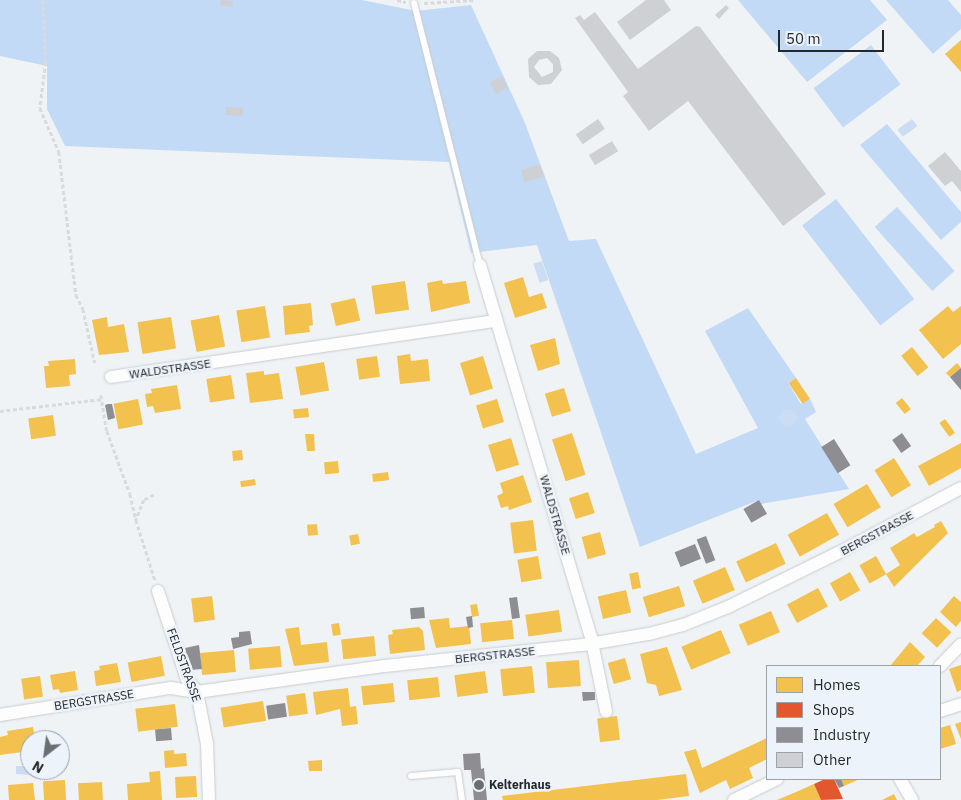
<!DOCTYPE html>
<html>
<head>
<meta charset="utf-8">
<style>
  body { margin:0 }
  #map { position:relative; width:961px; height:800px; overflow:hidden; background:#f0f3f6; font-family:"IBM Plex Sans",sans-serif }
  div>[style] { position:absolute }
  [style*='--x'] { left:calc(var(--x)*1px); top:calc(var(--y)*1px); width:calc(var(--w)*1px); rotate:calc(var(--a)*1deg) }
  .green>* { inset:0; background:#c2daf5; transform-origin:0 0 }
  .water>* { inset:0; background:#caddf2; transform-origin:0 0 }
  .round { border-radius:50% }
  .homes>* { inset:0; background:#f2c14e; transform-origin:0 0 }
  .shops>* { inset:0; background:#e4572e }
  .industry>* { inset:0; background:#8d8d92; transform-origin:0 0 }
  .building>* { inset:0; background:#ced0d3; transform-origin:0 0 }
  .path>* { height:2.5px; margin-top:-1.25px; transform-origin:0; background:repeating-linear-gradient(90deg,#d8dadb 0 4px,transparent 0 6.5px) }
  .roads { filter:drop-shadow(0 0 1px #c9cbce) drop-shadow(0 0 1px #c9cbce) }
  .lane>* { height:6px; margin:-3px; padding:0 3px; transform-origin:3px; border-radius:3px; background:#fdfdfe }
  .street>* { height:12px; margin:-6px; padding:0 6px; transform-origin:6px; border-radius:6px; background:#fdfdfe }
  .dots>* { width:14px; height:14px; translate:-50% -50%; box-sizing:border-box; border:2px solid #ecf3fa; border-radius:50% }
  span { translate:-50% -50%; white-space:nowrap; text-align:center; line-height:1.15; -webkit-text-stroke:5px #ecf3fa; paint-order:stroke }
  .street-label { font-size:12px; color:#25282a }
  .poi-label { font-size:12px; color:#25282a; font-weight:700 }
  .left { translate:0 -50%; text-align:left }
  .legend { position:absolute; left:766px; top:665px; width:175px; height:115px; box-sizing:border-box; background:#ecf3fa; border:1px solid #9ca2a7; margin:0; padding:6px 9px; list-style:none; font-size:15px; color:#25282a }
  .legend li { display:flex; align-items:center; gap:10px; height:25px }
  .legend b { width:25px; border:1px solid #9ca2a7 }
  .north { position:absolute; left:20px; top:730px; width:50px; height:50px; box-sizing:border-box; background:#ecf3fa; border:1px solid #9ca2a7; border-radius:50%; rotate:210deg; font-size:14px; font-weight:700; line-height:20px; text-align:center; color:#25282a }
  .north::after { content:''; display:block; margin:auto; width:18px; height:22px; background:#6c6f71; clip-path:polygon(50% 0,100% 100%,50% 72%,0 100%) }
  .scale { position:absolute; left:778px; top:30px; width:106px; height:22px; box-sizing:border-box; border:2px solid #25282a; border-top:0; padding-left:6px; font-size:15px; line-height:18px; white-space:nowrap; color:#25282a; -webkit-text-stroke:4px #ecf3fa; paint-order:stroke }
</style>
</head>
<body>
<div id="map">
  <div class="green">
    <div style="clip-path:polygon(0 0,362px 0,416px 11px,471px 5px,525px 123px,569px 241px,596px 239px,696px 454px,758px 428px,705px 331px,748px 308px,796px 378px,788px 383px,801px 404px,810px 399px,816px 412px,805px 419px,849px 489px,761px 504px,759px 500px,640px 547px,537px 245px,471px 253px,449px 162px,65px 146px,47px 109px,47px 66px,0 56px)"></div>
    <div style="clip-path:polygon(738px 0,870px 0,887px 20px,807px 82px)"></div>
    <div style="clip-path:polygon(886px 0,948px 0,961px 15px,961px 29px,933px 54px)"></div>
    <div style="left:871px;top:45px;width:49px;height:72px;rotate:53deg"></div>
    <div style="clip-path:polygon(887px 124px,961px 212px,961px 222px,941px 240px,860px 145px)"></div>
    <div style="left:836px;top:199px;width:127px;height:43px;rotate:52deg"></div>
    <div style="left:897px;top:207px;width:86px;height:30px;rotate:48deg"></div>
  </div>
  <div class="water">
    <div style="left:912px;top:119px;width:9px;height:18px;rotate:54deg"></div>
    <div style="left:542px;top:261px;width:20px;height:9px;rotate:72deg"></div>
    <div class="round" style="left:779px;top:409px;width:18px;height:18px"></div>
    <div style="clip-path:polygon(16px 766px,30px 766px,32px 775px,16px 774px)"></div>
  </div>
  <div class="homes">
    <div style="clip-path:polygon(961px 40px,961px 72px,945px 54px)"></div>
    <div style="clip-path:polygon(523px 277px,529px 297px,542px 293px,547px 308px,515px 318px,504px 283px)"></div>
    <div style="clip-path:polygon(442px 280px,443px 284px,466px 281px,470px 303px,431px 312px,427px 283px)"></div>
    <div style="left:405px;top:281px;width:29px;height:34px;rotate:82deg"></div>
    <div style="left:355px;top:298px;width:23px;height:25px;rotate:77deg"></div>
    <div style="clip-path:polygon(311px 303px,313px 325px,309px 326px,310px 332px,285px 335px,283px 306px)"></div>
    <div style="left:265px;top:306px;width:32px;height:29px;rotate:81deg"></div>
    <div style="clip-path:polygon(948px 306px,953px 312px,961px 306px,961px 344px,943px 359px,919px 330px)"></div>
    <div style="left:219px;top:315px;width:32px;height:29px;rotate:79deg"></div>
    <div style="clip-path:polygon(107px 317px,108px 327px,124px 324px,129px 352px,99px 355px,92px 320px)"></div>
    <div style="left:171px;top:317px;width:32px;height:34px;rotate:81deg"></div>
    <div style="clip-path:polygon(555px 338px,560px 364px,538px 371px,530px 345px)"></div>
    <div style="left:912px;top:347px;width:26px;height:14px;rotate:51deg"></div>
    <div style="clip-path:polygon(410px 354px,411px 361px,428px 359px,430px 381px,400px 384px,397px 356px)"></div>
    <div style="left:377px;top:356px;width:21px;height:21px;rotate:82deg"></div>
    <div style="left:483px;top:356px;width:34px;height:24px;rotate:73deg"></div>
    <div style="clip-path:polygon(75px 359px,76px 374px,69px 375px,70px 386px,46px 388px,44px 366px,49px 366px,48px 361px)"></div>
    <div style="left:324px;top:362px;width:29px;height:29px;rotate:80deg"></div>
    <div style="clip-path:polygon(957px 363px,961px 368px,950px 377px,946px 373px)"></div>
    <div style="clip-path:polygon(264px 371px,264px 375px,279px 373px,283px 399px,250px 403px,246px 373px)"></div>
    <div style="left:231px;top:375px;width:24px;height:25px;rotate:81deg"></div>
    <div style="left:796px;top:378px;width:25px;height:9px;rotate:56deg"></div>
    <div style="clip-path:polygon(177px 385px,181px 409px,155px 413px,153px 406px,147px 407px,145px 394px,152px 393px,151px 389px)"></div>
    <div style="left:564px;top:388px;width:24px;height:20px;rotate:73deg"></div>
    <div style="left:902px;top:398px;width:14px;height:8px;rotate:51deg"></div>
    <div style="left:138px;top:399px;width:26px;height:25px;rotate:79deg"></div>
    <div style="left:497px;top:399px;width:24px;height:22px;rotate:73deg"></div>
    <div style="left:308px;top:408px;width:9px;height:15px;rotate:84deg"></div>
    <div style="left:53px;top:415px;width:21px;height:25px;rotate:82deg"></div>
    <div style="left:945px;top:419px;width:17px;height:7px;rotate:54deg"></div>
    <div style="left:572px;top:433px;width:44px;height:21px;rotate:72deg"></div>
    <div style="clip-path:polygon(305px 434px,314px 434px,315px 451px,307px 451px)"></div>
    <div style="left:511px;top:438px;width:28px;height:24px;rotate:73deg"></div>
    <div style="clip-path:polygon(961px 443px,961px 468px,929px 486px,918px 466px)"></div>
    <div style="left:242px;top:450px;width:10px;height:10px;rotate:84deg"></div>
    <div style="left:894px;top:458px;width:32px;height:23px;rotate:58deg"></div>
    <div style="left:338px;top:461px;width:12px;height:14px;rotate:85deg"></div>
    <div style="left:388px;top:472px;width:8px;height:16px;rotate:83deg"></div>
    <div style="clip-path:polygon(523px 475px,532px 502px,509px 510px,508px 506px,501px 508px,497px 496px,503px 493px,500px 483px)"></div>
    <div style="left:255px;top:479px;width:6px;height:15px;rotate:81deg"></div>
    <div style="left:867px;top:484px;width:27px;height:39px;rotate:59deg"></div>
    <div style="left:588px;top:492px;width:22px;height:20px;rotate:72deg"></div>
    <div style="left:827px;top:513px;width:25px;height:45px;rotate:61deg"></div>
    <div style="left:533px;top:520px;width:31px;height:23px;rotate:83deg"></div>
    <div style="clip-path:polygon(941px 521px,948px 533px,894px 587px,886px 574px,900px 565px,890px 548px,914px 533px,917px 537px,935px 527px,934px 525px)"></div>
    <div style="left:317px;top:524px;width:11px;height:10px;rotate:85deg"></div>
    <div style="left:600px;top:532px;width:23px;height:19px;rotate:75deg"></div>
    <div style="left:358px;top:534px;width:10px;height:9px;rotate:79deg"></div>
    <div style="left:776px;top:543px;width:23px;height:44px;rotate:65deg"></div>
    <div style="left:538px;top:556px;width:23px;height:21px;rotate:80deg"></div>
    <div style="left:876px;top:556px;width:21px;height:19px;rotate:61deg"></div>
    <div style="left:725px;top:567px;width:25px;height:35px;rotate:67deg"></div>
    <div style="left:638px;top:572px;width:16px;height:9px;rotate:79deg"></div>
    <div style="left:850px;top:572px;width:21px;height:23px;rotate:61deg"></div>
    <div style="left:679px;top:586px;width:21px;height:38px;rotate:73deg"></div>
    <div style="left:818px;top:588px;width:21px;height:35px;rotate:62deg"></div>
    <div style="left:626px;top:590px;width:23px;height:29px;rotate:77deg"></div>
    <div style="left:212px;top:596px;width:24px;height:21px;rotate:83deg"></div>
    <div style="clip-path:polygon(954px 596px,961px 602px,961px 621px,956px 627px,940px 612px)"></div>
    <div style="left:477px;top:604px;width:12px;height:7px;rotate:81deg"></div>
    <div style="left:559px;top:610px;width:22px;height:34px;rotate:82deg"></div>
    <div style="left:771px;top:611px;width:23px;height:35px;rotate:67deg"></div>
    <div style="clip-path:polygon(449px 618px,450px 628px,469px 626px,471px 644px,436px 648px,429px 620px)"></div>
    <div style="left:936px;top:618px;width:21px;height:21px;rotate:43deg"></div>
    <div style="left:512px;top:620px;width:19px;height:32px;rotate:84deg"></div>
    <div style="left:339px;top:623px;width:12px;height:8px;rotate:81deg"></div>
    <div style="clip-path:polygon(299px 627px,301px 645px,327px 642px,329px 662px,294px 666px,285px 629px)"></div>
    <div style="clip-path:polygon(419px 627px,423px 631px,425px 650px,390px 654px,388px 635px,393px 634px,392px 630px)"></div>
    <div style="left:721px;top:630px;width:25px;height:43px;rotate:67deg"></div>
    <div style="left:374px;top:636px;width:20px;height:33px;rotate:84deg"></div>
    <div style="clip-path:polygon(910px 642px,925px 657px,917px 666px,890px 666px)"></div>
    <div style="left:280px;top:646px;width:21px;height:32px;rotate:85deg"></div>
    <div style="clip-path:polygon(667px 647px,682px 690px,659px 696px,656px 685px,647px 683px,640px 654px)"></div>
    <div style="left:234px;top:650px;width:22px;height:34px;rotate:85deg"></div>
    <div style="left:161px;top:656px;width:20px;height:34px;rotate:79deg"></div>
    <div style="left:625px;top:658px;width:22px;height:18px;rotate:74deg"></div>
    <div style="left:579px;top:660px;width:26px;height:33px;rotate:86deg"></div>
    <div style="clip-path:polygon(117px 663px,121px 682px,96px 686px,94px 671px,100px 670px,99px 666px)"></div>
    <div style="clip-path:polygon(961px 665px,961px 690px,957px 692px,949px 669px)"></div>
    <div style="left:532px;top:666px;width:27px;height:32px;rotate:84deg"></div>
    <div style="clip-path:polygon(75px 671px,78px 690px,60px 693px,59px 689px,53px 690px,50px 675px)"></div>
    <div style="left:485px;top:671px;width:22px;height:31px;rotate:82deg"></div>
    <div style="left:40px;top:676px;width:21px;height:19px;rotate:82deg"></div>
    <div style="left:438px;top:677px;width:20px;height:31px;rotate:84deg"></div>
    <div style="left:393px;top:683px;width:19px;height:32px;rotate:84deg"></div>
    <div style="clip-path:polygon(348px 688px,350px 707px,356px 706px,358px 724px,342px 726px,340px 709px,316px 715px,313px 692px)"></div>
    <div style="left:305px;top:693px;width:21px;height:19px;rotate:82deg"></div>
    <div style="left:263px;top:701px;width:20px;height:43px;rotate:81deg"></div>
    <div style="left:175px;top:704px;width:23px;height:40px;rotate:83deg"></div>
    <div style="left:617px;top:716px;width:24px;height:20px;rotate:83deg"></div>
    <div style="clip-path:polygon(961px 722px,961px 739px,955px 724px)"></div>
    <div style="clip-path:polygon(950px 725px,956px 744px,940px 749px,940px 728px)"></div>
    <div style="clip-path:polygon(33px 727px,35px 740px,30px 740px,30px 751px,0 755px,0 737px,8px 735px,7px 731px)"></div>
    <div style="clip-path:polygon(767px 738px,767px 759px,749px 768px,753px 778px,730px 789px,726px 780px,700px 793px,684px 752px,696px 749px,702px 768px)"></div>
    <div style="clip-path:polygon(174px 750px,174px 754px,186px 753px,187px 766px,165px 768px,164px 751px)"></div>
    <div style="clip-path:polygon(322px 760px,322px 771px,309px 771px,308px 761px)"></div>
    <div style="clip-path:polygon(160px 771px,162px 800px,128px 800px,127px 784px,150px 782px,149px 772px)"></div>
    <div style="clip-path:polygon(686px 774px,689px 796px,657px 800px,503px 800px,502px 796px)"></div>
    <div style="left:196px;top:776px;width:21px;height:21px;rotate:87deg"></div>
    <div style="clip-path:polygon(841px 779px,860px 779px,844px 786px)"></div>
    <div style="left:65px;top:780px;width:20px;height:22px;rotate:87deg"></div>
    <div style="left:102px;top:782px;width:18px;height:24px;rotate:87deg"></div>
    <div style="clip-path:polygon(33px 783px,35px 800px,9px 800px,8px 785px)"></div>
    <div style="clip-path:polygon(814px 784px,821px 800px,777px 800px,796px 792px)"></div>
    <div style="clip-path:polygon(894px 794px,897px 800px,882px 800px)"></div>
  </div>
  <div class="shops">
    <div style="clip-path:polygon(825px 779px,834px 779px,843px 799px,821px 800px,814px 784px)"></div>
  </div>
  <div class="industry">
    <div style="clip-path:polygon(961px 368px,961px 390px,950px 377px)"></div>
    <div style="clip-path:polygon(108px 404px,112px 404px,115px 418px,108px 420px,105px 405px)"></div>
    <div style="left:902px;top:433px;width:16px;height:12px;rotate:55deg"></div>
    <div style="left:834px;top:439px;width:31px;height:15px;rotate:58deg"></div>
    <div style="left:759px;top:500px;width:16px;height:18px;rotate:60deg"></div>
    <div style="left:706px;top:536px;width:26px;height:10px;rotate:69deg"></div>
    <div style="left:695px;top:544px;width:16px;height:22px;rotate:68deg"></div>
    <div style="left:517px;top:597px;width:21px;height:8px;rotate:82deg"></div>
    <div style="left:424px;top:607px;width:11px;height:14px;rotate:85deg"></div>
    <div style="clip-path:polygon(472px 616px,473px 627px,468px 628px,466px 617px)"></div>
    <div style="clip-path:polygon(250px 631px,252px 644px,233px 649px,231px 638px,239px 637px,239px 632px)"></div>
    <div style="clip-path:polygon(199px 645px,202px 669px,190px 670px,185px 648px)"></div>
    <div style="clip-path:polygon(582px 692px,595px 692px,595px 700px,583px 701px)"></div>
    <div style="left:285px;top:703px;width:14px;height:19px;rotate:82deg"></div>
    <div style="left:171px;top:728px;width:12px;height:16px;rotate:85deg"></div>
    <div style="clip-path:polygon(480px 753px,481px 769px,484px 768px,487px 800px,474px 800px,471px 770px,464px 770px,463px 754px)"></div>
    <div style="clip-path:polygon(834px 779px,841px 779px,844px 786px,839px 788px)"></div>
  </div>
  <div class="building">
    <div style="clip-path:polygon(221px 0,233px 1px,232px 7px,220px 5px)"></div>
    <div style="clip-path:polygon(646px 0,664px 0,671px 10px,630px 40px,617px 22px)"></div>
    <div style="clip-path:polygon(726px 5px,729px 8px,719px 19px,715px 15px)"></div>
    <div style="clip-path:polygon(595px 12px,638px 69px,696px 26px,700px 27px,826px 194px,783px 226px,688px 101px,649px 131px,623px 96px,628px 92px,575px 18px,580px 15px,584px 20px)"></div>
    <div style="clip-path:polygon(evenodd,537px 51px,550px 51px,559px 58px,562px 70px,551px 84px,538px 85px,529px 77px,528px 59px,537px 51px,547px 58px,553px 64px,553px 72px,542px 77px,534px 67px,539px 60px,547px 58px)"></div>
    <div style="left:502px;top:76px;width:13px;height:14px;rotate:63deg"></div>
    <div style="left:226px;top:107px;width:17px;height:8px;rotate:3deg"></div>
    <div style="left:598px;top:119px;width:12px;height:27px;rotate:55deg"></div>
    <div style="left:612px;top:141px;width:12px;height:27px;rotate:59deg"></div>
    <div style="clip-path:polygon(945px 152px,961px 171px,961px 192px,952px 181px,945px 186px,928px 166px)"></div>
    <div style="left:540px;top:164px;width:13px;height:20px;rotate:72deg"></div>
  </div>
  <div class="path">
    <div style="--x:43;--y:0;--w:62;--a:87.2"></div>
    <div style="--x:46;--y:62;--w:46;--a:97.4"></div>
    <div style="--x:40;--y:108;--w:48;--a:66.6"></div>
    <div style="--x:59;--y:152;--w:144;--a:83.2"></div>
    <div style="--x:76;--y:295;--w:16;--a:63"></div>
    <div style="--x:83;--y:309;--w:55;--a:77.5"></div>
    <div style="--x:397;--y:0;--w:9;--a:13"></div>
    <div style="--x:424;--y:3;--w:52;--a:-3.3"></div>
    <div style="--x:101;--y:395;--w:36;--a:81"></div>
    <div style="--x:107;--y:431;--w:67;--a:69.9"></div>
    <div style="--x:130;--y:494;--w:27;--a:77"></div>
    <div style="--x:0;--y:411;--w:103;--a:-6.7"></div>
    <div style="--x:154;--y:495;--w:11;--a:153"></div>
    <div style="--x:144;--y:500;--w:22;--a:112"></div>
    <div style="--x:136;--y:520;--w:63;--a:72.4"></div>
  </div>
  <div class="roads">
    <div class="lane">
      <div style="--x:414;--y:3;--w:270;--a:75.9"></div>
      <div style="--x:411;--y:776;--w:47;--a:-4.9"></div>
      <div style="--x:458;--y:772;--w:28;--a:82"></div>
    </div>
    <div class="street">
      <div style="--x:480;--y:265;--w:388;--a:73.4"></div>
      <div style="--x:591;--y:637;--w:76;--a:78.5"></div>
      <div style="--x:111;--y:377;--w:388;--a:-8.3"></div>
      <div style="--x:158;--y:591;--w:93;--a:71.8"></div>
      <div style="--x:187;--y:679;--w:16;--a:52"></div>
      <div style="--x:197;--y:692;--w:53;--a:79.1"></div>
      <div style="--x:207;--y:744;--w:56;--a:88"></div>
      <div style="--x:940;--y:666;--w:30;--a:-46"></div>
      <div style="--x:940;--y:711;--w:22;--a:-18"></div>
      <div style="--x:0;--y:715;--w:173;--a:-9"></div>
      <div style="--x:171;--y:688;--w:26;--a:9"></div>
      <div style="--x:197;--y:692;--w:190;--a:-7.9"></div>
      <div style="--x:385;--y:666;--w:199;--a:-6.1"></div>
      <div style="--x:583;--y:645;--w:67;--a:-9.5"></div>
      <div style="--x:649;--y:634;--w:35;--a:-15"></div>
      <div style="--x:683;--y:625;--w:48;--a:-21.8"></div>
      <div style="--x:728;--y:607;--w:129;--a:-26.2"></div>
      <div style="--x:844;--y:550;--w:132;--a:-27.9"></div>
      <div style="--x:900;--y:779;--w:24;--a:60"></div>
      <div style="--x:734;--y:800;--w:48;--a:-26"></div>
    </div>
  </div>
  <div class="dots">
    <div style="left:479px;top:785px;background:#6c6f71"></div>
  </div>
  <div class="street-label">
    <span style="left:170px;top:369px;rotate:-8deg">WALDSTRASSE</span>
    <span style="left:555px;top:515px;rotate:74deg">WALDSTRASSE</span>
    <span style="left:877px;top:533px;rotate:-28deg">BERGSTRASSE</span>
    <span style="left:495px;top:655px;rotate:-6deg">BERGSTRASSE</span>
    <span style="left:184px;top:665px;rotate:70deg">FELDSTRASSE</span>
    <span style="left:94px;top:700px;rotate:-9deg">BERGSTRASSE</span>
  </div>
  <div class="poi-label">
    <span class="left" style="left:489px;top:785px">Kelterhaus</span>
  </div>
  <ul class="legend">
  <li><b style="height:14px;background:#f2c14e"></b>Homes</li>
  <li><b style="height:14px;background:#e4572e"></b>Shops</li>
  <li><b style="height:14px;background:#8d8d92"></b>Industry</li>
  <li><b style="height:14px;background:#ced0d3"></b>Other</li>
  </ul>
  <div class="north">N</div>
  <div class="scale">50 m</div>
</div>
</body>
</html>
